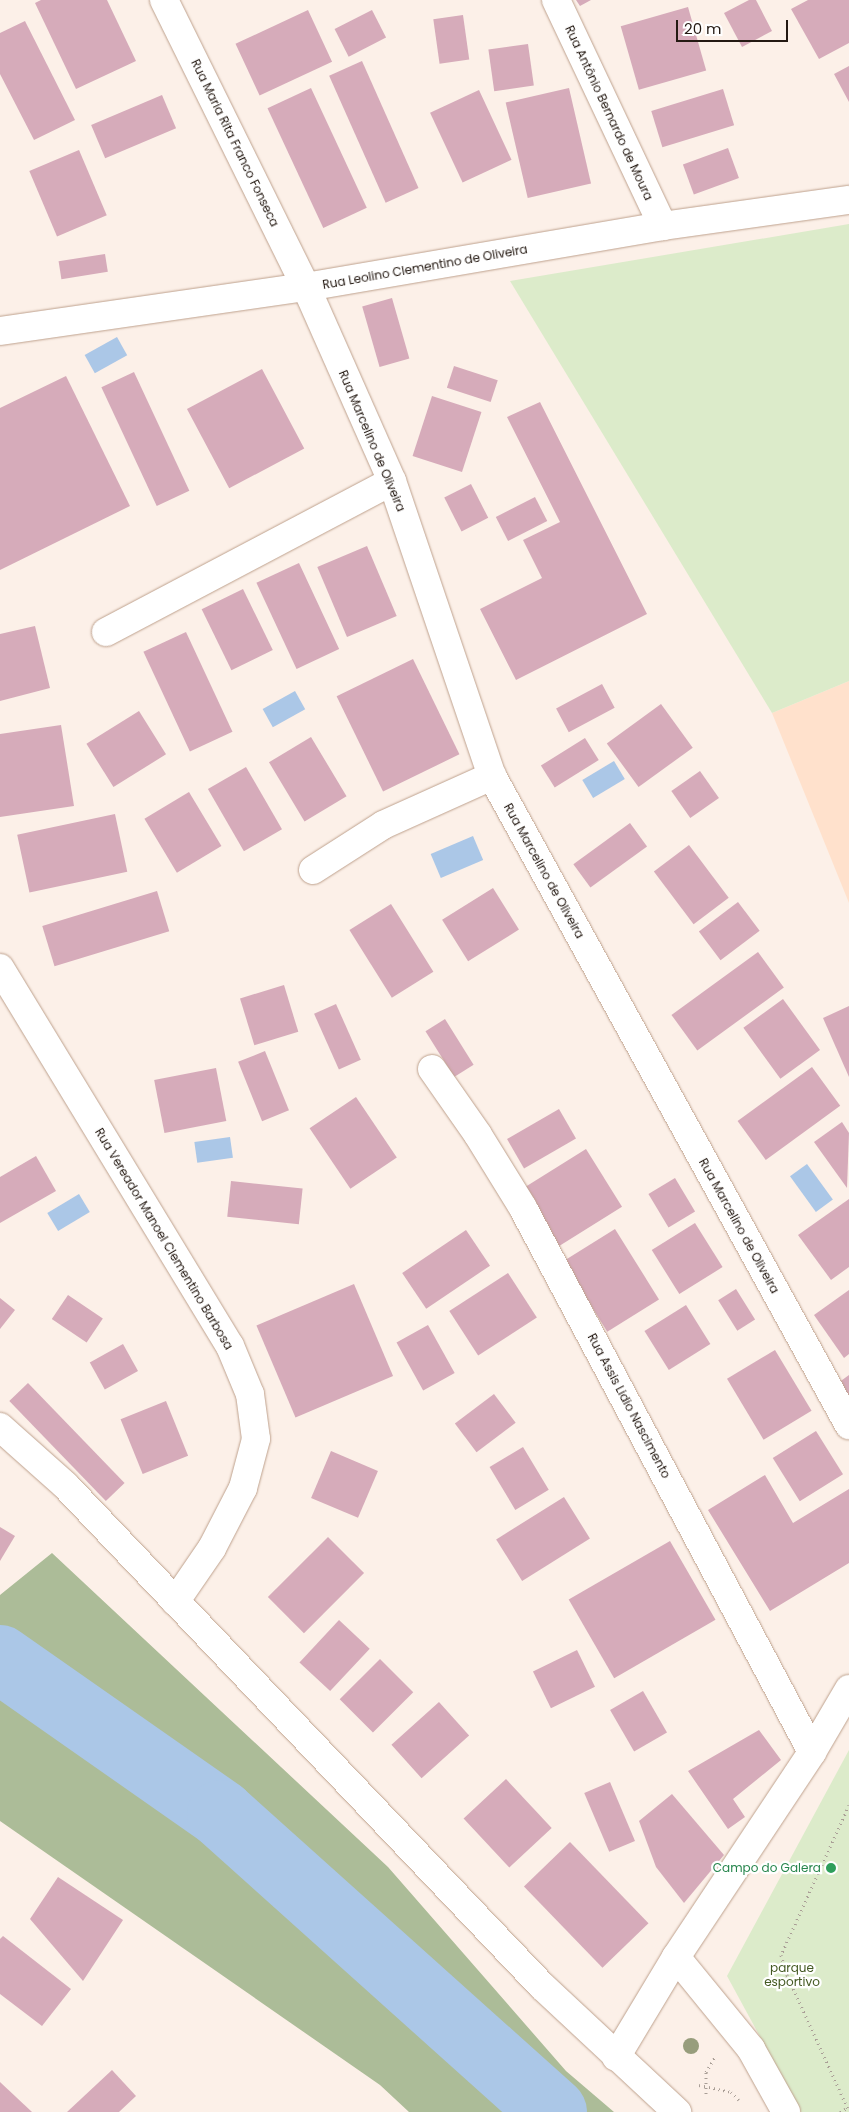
<!DOCTYPE html>
<html>
<head>
<meta charset="utf-8">
<style>
  body { margin:0 }
  #map { position:relative; width:849px; height:2112px; overflow:hidden; background:#fcf0e8; font-family:Poppins,sans-serif }
  div>[style] { position:absolute }
  [style*='--x'] { left:calc(var(--x)*1px); top:calc(var(--y)*1px); width:calc(var(--w)*1px); rotate:calc(var(--a)*1deg) }
  .built>* { inset:0; background:#ffe1cc }
  .green>* { inset:0; background:#dcebca }
  .forest>* { inset:0; background:#acbc98 }
  .water>* { inset:0; background:#abc7e7; transform-origin:0 0 }
  .river>* { height:68px; margin:-34px; padding:0 34px; transform-origin:34px; border-radius:34px; background:#abc7e7 }
  .building>* { inset:0; background:#d6abba; transform-origin:0 0 }
  .path>* { height:3px; margin-top:-1.5px; transform-origin:0; background:repeating-linear-gradient(90deg,#a99e96 0 1px,transparent 0 5px) }
  .roads { filter:drop-shadow(0 0 1px #bea18d) drop-shadow(0 0 1px #bea18d) }
  .minor>* { height:28px; margin:-14px; padding:0 14px; transform-origin:14px; border-radius:14px; background:#fff }
  .trees>* { width:16px; height:16px; margin:-8px; border-radius:50%; background:#979d7c }
  .dots>* { width:14px; height:14px; translate:-50% -50%; box-sizing:border-box; border:2px solid #fff; border-radius:50% }
  span { translate:-50% -50%; white-space:nowrap; text-align:center; line-height:1.15; -webkit-text-stroke:4.5px #fff; paint-order:stroke }
  .street-label { font-size:12px; color:#241912 }
  .leisure-label { font-size:12px; color:#27864d }
  .right { translate:-100% -50%; text-align:right }
  .park-label { font-size:12px; color:#445923 }
  .scale { position:absolute; left:676px; top:20px; width:112px; height:22px; box-sizing:border-box; border:2px solid #241912; border-top:0; padding-left:6px; font-size:15px; line-height:18px; white-space:nowrap; color:#241912; -webkit-text-stroke:4px #fff; paint-order:stroke }
</style>
</head>
<body>
<div id="map">
  <div class="built">
    <div style="clip-path:polygon(849px 681px,849px 903px,772px 713px)"></div>
  </div>
  <div class="green">
    <div style="clip-path:polygon(849px 224px,849px 681px,772px 713px,510px 281px)"></div>
    <div style="clip-path:polygon(849px 1750px,849px 2112px,801px 2112px,727px 1976px)"></div>
  </div>
  <div class="forest">
    <div style="clip-path:polygon(52px 1553px,388px 1867px,566px 2071px,614px 2112px,409px 2112px,380px 2085px,0 1821px,0 1595px)"></div>
  </div>
  <div class="water">
    <div style="left:117px;top:337px;width:21px;height:37px;rotate:61deg"></div>
    <div style="left:295px;top:691px;width:21px;height:37px;rotate:61deg"></div>
    <div style="left:614px;top:761px;width:21px;height:37px;rotate:59deg"></div>
    <div style="left:473px;top:836px;width:26px;height:46px;rotate:67deg"></div>
    <div style="left:230px;top:1137px;width:21px;height:36px;rotate:82deg"></div>
    <div style="left:807px;top:1164px;width:44px;height:21px;rotate:54deg"></div>
    <div style="left:79px;top:1194px;width:21px;height:37px;rotate:59deg"></div>
  </div>
  <div class="river">
    <div style="--x:0;--y:1659;--w:270;--a:35"></div>
    <div style="--x:221;--y:1814;--w:446;--a:41.9"></div>
  </div>
  <div class="building">
    <div style="clip-path:polygon(41px 0,107px 0,136px 61px,76px 89px,35px 3px)"></div>
    <div style="clip-path:polygon(576px 0,591px 0,580px 6px)"></div>
    <div style="clip-path:polygon(749px 0,756px 0,772px 31px,742px 47px,724px 13px)"></div>
    <div style="clip-path:polygon(808px 0,849px 0,849px 43px,819px 59px,791px 9px)"></div>
    <div style="left:688px;top:7px;width:66px;height:70px;rotate:74deg"></div>
    <div style="left:308px;top:10px;width:57px;height:80px;rotate:65deg"></div>
    <div style="left:372px;top:10px;width:31px;height:42px;rotate:63deg"></div>
    <div style="left:463px;top:15px;width:45px;height:30px;rotate:82deg"></div>
    <div style="clip-path:polygon(25px 21px,75px 120px,34px 140px,0 74px,0 33px)"></div>
    <div style="left:528px;top:44px;width:42px;height:40px;rotate:82deg"></div>
    <div style="left:362px;top:61px;width:139px;height:36px;rotate:66deg"></div>
    <div style="clip-path:polygon(849px 66px,849px 102px,834px 74px)"></div>
    <div style="left:311px;top:88px;width:132px;height:48px;rotate:65deg"></div>
    <div style="left:569px;top:88px;width:98px;height:65px;rotate:77deg"></div>
    <div style="left:723px;top:89px;width:38px;height:75px;rotate:73deg"></div>
    <div style="left:479px;top:90px;width:77px;height:54px;rotate:65deg"></div>
    <div style="left:162px;top:95px;width:36px;height:77px;rotate:67deg"></div>
    <div style="left:728px;top:148px;width:32px;height:48px;rotate:70deg"></div>
    <div style="left:79px;top:150px;width:71px;height:54px;rotate:67deg"></div>
    <div style="left:105px;top:254px;width:18px;height:47px;rotate:81deg"></div>
    <div style="left:392px;top:298px;width:63px;height:31px;rotate:74deg"></div>
    <div style="left:454px;top:366px;width:46px;height:23px;rotate:18deg"></div>
    <div style="left:262px;top:369px;width:90px;height:85px;rotate:62deg"></div>
    <div style="left:134px;top:372px;width:131px;height:36px;rotate:65deg"></div>
    <div style="clip-path:polygon(66px 376px,130px 506px,0 570px,0 408px)"></div>
    <div style="left:432px;top:396px;width:52px;height:63px;rotate:18deg"></div>
    <div style="clip-path:polygon(540px 402px,647px 614px,516px 680px,480px 609px,542px 578px,523px 540px,560px 522px,507px 417px)"></div>
    <div style="left:471px;top:484px;width:38px;height:30px;rotate:63deg"></div>
    <div style="left:535px;top:497px;width:27px;height:44px;rotate:63deg"></div>
    <div style="left:367px;top:546px;width:76px;height:54px;rotate:67deg"></div>
    <div style="left:299px;top:563px;width:95px;height:47px;rotate:65deg"></div>
    <div style="left:243px;top:589px;width:68px;height:46px;rotate:64deg"></div>
    <div style="clip-path:polygon(35px 626px,50px 688px,0 701px,0 634px)"></div>
    <div style="left:186px;top:632px;width:110px;height:47px;rotate:65deg"></div>
    <div style="left:413px;top:659px;width:106px;height:85px;rotate:64deg"></div>
    <div style="left:602px;top:684px;width:27px;height:52px;rotate:62deg"></div>
    <div style="left:661px;top:704px;width:54px;height:67px;rotate:54deg"></div>
    <div style="left:139px;top:711px;width:51px;height:62px;rotate:58deg"></div>
    <div style="clip-path:polygon(61px 725px,74px 806px,0 817px,0 734px)"></div>
    <div style="left:311px;top:737px;width:69px;height:49px;rotate:59deg"></div>
    <div style="left:585px;top:738px;width:26px;height:52px;rotate:58deg"></div>
    <div style="left:246px;top:767px;width:72px;height:44px;rotate:60deg"></div>
    <div style="left:700px;top:771px;width:33px;height:35px;rotate:55deg"></div>
    <div style="left:189px;top:792px;width:63px;height:52px;rotate:59deg"></div>
    <div style="left:115px;top:814px;width:59px;height:100px;rotate:78deg"></div>
    <div style="left:630px;top:823px;width:29px;height:70px;rotate:54deg"></div>
    <div style="left:689px;top:845px;width:66px;height:44px;rotate:53deg"></div>
    <div style="left:493px;top:888px;width:49px;height:60px;rotate:58deg"></div>
    <div style="left:157px;top:891px;width:42px;height:120px;rotate:73deg"></div>
    <div style="left:738px;top:902px;width:36px;height:49px;rotate:53deg"></div>
    <div style="left:391px;top:904px;width:80px;height:49px;rotate:58deg"></div>
    <div style="left:758px;top:952px;width:44px;height:107px;rotate:54deg"></div>
    <div style="left:284px;top:985px;width:49px;height:46px;rotate:73deg"></div>
    <div style="left:783px;top:999px;width:63px;height:49px;rotate:54deg"></div>
    <div style="left:336px;top:1004px;width:61px;height:24px;rotate:66deg"></div>
    <div style="clip-path:polygon(849px 1006px,849px 1077px,823px 1018px)"></div>
    <div style="left:445px;top:1019px;width:54px;height:23px;rotate:58deg"></div>
    <div style="left:265px;top:1051px;width:64px;height:29px;rotate:68deg"></div>
    <div style="left:812px;top:1067px;width:48px;height:92px;rotate:54deg"></div>
    <div style="left:216px;top:1068px;width:54px;height:63px;rotate:79deg"></div>
    <div style="left:356px;top:1097px;width:73px;height:56px;rotate:56deg"></div>
    <div style="left:559px;top:1109px;width:34px;height:60px;rotate:60deg"></div>
    <div style="clip-path:polygon(842px 1122px,849px 1133px,847px 1188px,814px 1142px)"></div>
    <div style="left:586px;top:1149px;width:68px;height:75px;rotate:58deg"></div>
    <div style="clip-path:polygon(36px 1156px,56px 1191px,0 1223px,0 1177px)"></div>
    <div style="left:675px;top:1178px;width:39px;height:31px;rotate:59deg"></div>
    <div style="left:231px;top:1181px;width:72px;height:36px;rotate:6deg"></div>
    <div style="clip-path:polygon(849px 1199px,849px 1267px,831px 1280px,798px 1235px)"></div>
    <div style="left:695px;top:1223px;width:52px;height:51px;rotate:58deg"></div>
    <div style="left:615px;top:1229px;width:83px;height:61px;rotate:58deg"></div>
    <div style="left:466px;top:1230px;width:43px;height:77px;rotate:56deg"></div>
    <div style="left:508px;top:1273px;width:53px;height:70px;rotate:57deg"></div>
    <div style="left:354px;top:1284px;width:100px;height:106px;rotate:67deg"></div>
    <div style="left:736px;top:1289px;width:36px;height:21px;rotate:58deg"></div>
    <div style="clip-path:polygon(849px 1290px,849px 1354px,844px 1358px,814px 1315px)"></div>
    <div style="left:68px;top:1295px;width:42px;height:29px;rotate:34deg"></div>
    <div style="clip-path:polygon(0 1298px,15px 1310px,0 1329px)"></div>
    <div style="left:686px;top:1305px;width:46px;height:49px;rotate:58deg"></div>
    <div style="left:428px;top:1325px;width:55px;height:36px;rotate:61deg"></div>
    <div style="left:123px;top:1344px;width:31px;height:38px;rotate:61deg"></div>
    <div style="left:775px;top:1350px;width:71px;height:56px;rotate:59deg"></div>
    <div style="clip-path:polygon(849px 1375px,849px 1397px,838px 1383px)"></div>
    <div style="left:28px;top:1383px;width:139px;height:26px;rotate:46deg"></div>
    <div style="left:494px;top:1394px;width:36px;height:49px;rotate:53deg"></div>
    <div style="left:166px;top:1401px;width:59px;height:49px;rotate:68deg"></div>
    <div style="left:816px;top:1431px;width:51px;height:51px;rotate:58deg"></div>
    <div style="left:523px;top:1447px;width:50px;height:39px;rotate:59deg"></div>
    <div style="left:331px;top:1451px;width:51px;height:51px;rotate:23deg"></div>
    <div style="clip-path:polygon(765px 1475px,793px 1523px,849px 1489px,849px 1563px,770px 1611px,708px 1510px)"></div>
    <div style="left:564px;top:1497px;width:49px;height:80px;rotate:58deg"></div>
    <div style="clip-path:polygon(0 1527px,15px 1536px,0 1561px)"></div>
    <div style="left:328px;top:1537px;width:51px;height:85px;rotate:45deg"></div>
    <div style="left:670px;top:1541px;width:91px;height:117px;rotate:60deg"></div>
    <div style="left:339px;top:1620px;width:42px;height:58px;rotate:43deg"></div>
    <div style="left:577px;top:1650px;width:41px;height:49px;rotate:64deg"></div>
    <div style="left:380px;top:1659px;width:47px;height:57px;rotate:45deg"></div>
    <div style="left:643px;top:1691px;width:48px;height:38px;rotate:60deg"></div>
    <div style="left:439px;top:1702px;width:45px;height:64px;rotate:48deg"></div>
    <div style="clip-path:polygon(759px 1730px,781px 1760px,733px 1799px,745px 1817px,728px 1829px,688px 1771px)"></div>
    <div style="left:506px;top:1779px;width:67px;height:58px;rotate:47deg"></div>
    <div style="left:610px;top:1782px;width:64px;height:28px;rotate:67deg"></div>
    <div style="clip-path:polygon(672px 1794px,724px 1855px,684px 1903px,656px 1867px,639px 1821px)"></div>
    <div style="left:570px;top:1842px;width:113px;height:64px;rotate:46deg"></div>
    <div style="clip-path:polygon(58px 1877px,123px 1920px,83px 1981px,30px 1919px)"></div>
    <div style="clip-path:polygon(3px 1936px,71px 1989px,42px 2026px,0 1994px,0 1939px)"></div>
    <div style="clip-path:polygon(112px 2070px,136px 2096px,119px 2112px,67px 2112px)"></div>
    <div style="clip-path:polygon(0 2082px,32px 2112px,0 2112px)"></div>
  </div>
  <div class="path">
    <div style="--x:849;--y:1805;--w:165;--a:114.4"></div>
    <div style="--x:781;--y:1955;--w:21;--a:73"></div>
    <div style="--x:787;--y:1975;--w:149;--a:65.5"></div>
    <div style="--x:699;--y:2085;--w:33;--a:12"></div>
    <div style="--x:731;--y:2092;--w:11;--a:45"></div>
    <div style="--x:706;--y:2094;--w:22;--a:-90"></div>
    <div style="--x:706;--y:2072;--w:17;--a:-59"></div>
    <div style="--x:840;--y:2112;--w:8;--a:-30"></div>
  </div>
  <div class="roads">
    <div class="minor">
      <div style="--x:164;--y:0;--w:320;--a:63.7"></div>
      <div style="--x:306;--y:287;--w:212;--a:66.1"></div>
      <div style="--x:392;--y:481;--w:311;--a:71.3"></div>
      <div style="--x:492;--y:776;--w:741;--a:61.19"></div>
      <div style="--x:556;--y:0;--w:250;--a:64.7"></div>
      <div style="--x:0;--y:331;--w:309;--a:-8.2"></div>
      <div style="--x:306;--y:287;--w:362;--a:-9.7"></div>
      <div style="--x:663;--y:226;--w:188;--a:-8"></div>
      <div style="--x:106;--y:632;--w:323;--a:-27.8"></div>
      <div style="--x:313;--y:870;--w:83;--a:-32.7"></div>
      <div style="--x:383;--y:825;--w:120;--a:-24.2"></div>
      <div style="--x:0;--y:968;--w:442;--a:58.7"></div>
      <div style="--x:230;--y:1346;--w:52;--a:67.4"></div>
      <div style="--x:250;--y:1394;--w:45;--a:82.4"></div>
      <div style="--x:256;--y:1439;--w:51;--a:104.9"></div>
      <div style="--x:243;--y:1488;--w:68;--a:117.3"></div>
      <div style="--x:212;--y:1548;--w:65;--a:124.4"></div>
      <div style="--x:432;--y:1069;--w:80;--a:55.1"></div>
      <div style="--x:478;--y:1135;--w:86;--a:58.3"></div>
      <div style="--x:523;--y:1208;--w:616;--a:62.02"></div>
      <div style="--x:0;--y:1427;--w:87;--a:41.7"></div>
      <div style="--x:65;--y:1485;--w:692;--a:46.41"></div>
      <div style="--x:542;--y:1986;--w:185;--a:43"></div>
      <div style="--x:676;--y:1957;--w:119;--a:50.8"></div>
      <div style="--x:751;--y:2049;--w:72;--a:60.9"></div>
      <div style="--x:616;--y:2057;--w:117;--a:-59"></div>
      <div style="--x:676;--y:1957;--w:246;--a:-56.4"></div>
      <div style="--x:812;--y:1752;--w:73;--a:-59.6"></div>
    </div>
  </div>
  <div class="trees">
    <div style="left:691px;top:2046px"></div>
  </div>
  <div class="dots">
    <div style="left:831px;top:1868px;background:#2e9e5b"></div>
  </div>
  <div class="street-label">
    <span style="left:609px;top:113px;rotate:65deg">Rua Antônio Bernardo de Moura</span>
    <span style="left:235px;top:143px;rotate:64deg">Rua Maria Rita Franco Fonseca</span>
    <span style="left:425px;top:267px;rotate:-10deg">Rua Leolino Clementino de Oliveira</span>
    <span style="left:372px;top:441px;rotate:67deg">Rua Marcelino de Oliveira</span>
    <span style="left:544px;top:871px;rotate:61deg">Rua Marcelino de Oliveira</span>
    <span style="left:739px;top:1226px;rotate:61deg">Rua Marcelino de Oliveira</span>
    <span style="left:164px;top:1239px;rotate:59deg">Rua Vereador Manoel Clementino Barbosa</span>
    <span style="left:629px;top:1406px;rotate:62deg">Rua Assis Lidio Nascimento</span>
  </div>
  <div class="leisure-label">
    <span class="right" style="left:821px;top:1868px">Campo do Galera</span>
  </div>
  <div class="park-label">
    <span style="left:792px;top:1975px">parque<br>esportivo</span>
  </div>
  <div class="scale">20 m</div>
</div>
</body>
</html>
